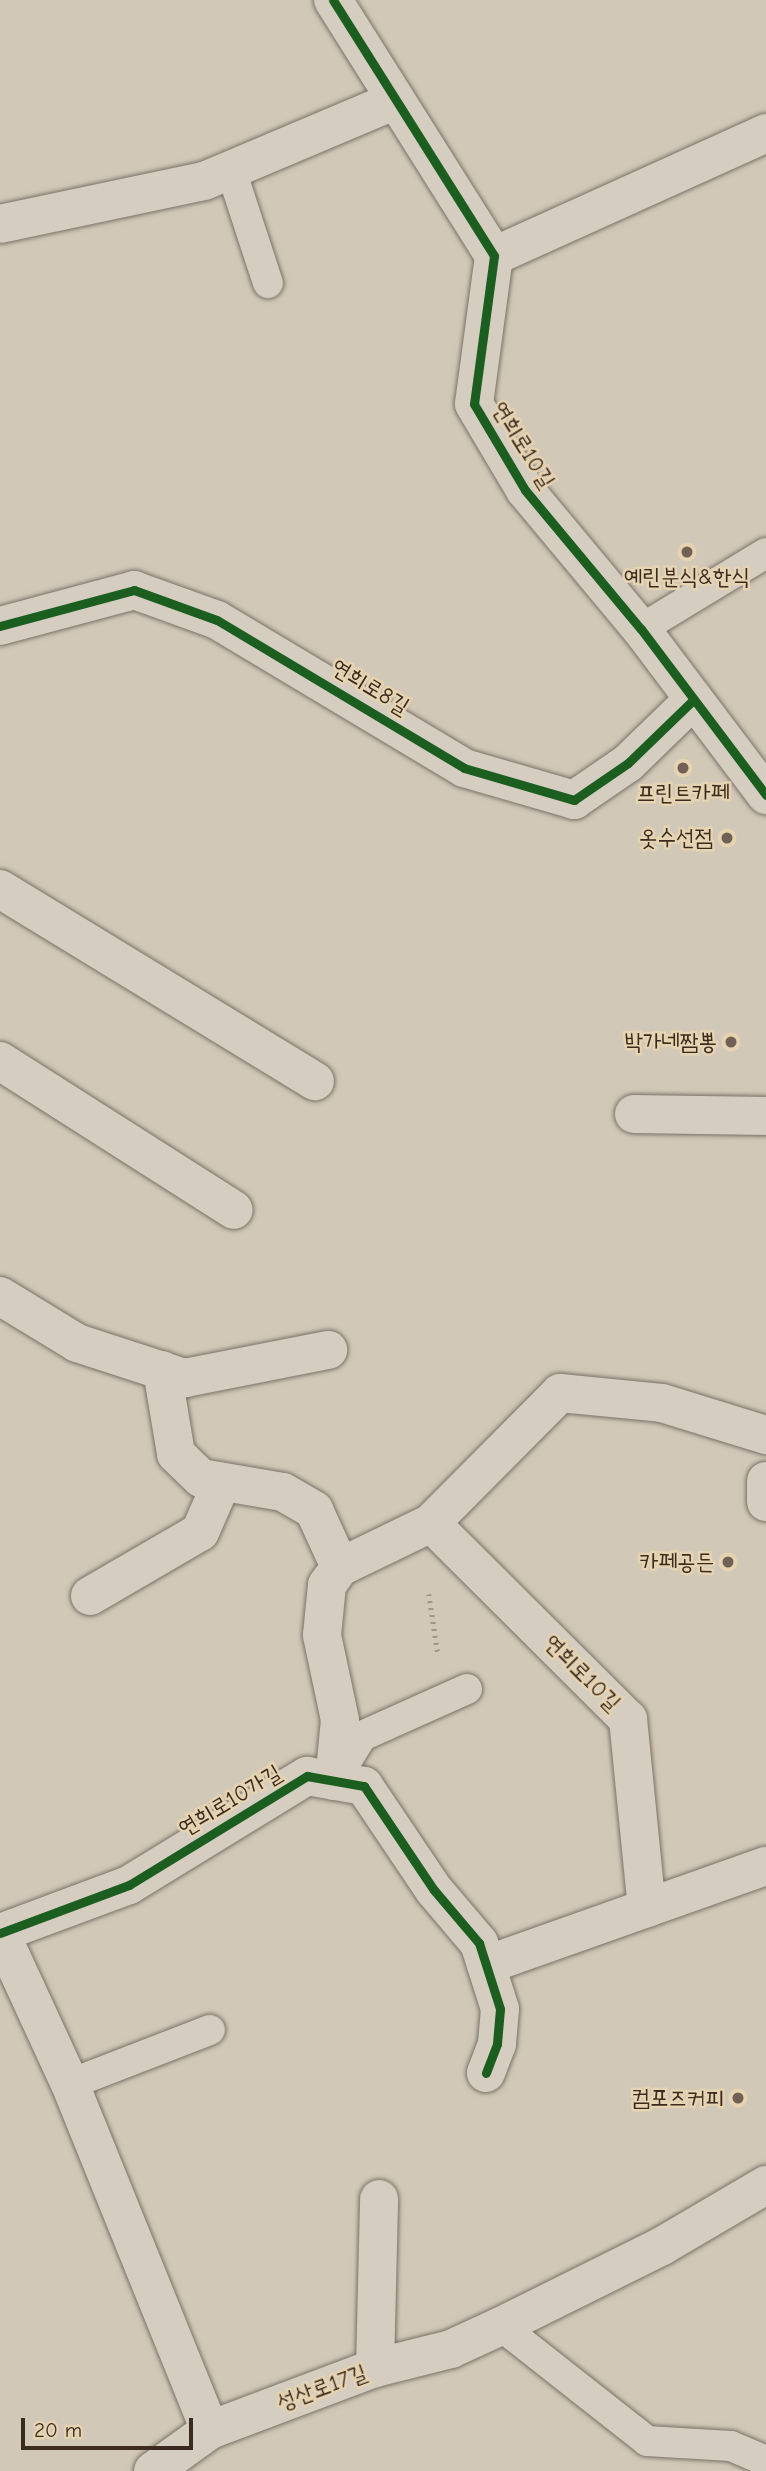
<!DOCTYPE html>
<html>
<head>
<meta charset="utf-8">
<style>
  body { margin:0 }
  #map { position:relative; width:766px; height:2471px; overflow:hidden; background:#d2c8b7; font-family:"Comic Neue","Poor Story",sans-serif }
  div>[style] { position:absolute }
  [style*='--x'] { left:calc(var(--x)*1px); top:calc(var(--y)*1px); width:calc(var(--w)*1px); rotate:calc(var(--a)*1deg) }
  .path>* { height:4.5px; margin-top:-2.25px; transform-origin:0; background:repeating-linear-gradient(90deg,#9c968c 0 2px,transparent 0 7px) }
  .roads { filter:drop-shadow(0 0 2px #7a7268) drop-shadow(0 0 2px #7a7268) }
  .service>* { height:30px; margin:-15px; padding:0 15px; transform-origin:15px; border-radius:15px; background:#d4cdc0 }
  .minor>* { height:38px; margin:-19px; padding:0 19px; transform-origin:19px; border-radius:19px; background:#d4cdc0 }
  .cycleway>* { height:9px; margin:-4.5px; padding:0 4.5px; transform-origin:4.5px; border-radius:4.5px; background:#1b5e20 }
  .dots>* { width:19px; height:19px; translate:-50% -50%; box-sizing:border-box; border:4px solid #e5d3b1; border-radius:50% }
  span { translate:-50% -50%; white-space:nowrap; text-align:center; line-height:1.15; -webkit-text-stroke:5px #e5d3b1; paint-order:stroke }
  .street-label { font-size:23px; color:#3b2a1e }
  .poi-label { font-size:23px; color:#3b2a1e }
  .right { translate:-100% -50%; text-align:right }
  .scale { position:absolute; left:21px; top:2418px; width:172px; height:32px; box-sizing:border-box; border:4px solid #3b2a1e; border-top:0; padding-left:9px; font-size:21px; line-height:24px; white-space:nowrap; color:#3b2a1e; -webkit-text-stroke:5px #e5d3b1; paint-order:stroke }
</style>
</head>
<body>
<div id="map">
  <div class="path">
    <div style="--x:429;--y:1594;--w:61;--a:81.5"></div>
  </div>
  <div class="roads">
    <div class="service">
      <div style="--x:231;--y:170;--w:119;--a:71.9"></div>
      <div style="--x:641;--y:629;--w:146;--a:-31.3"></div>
      <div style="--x:336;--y:1778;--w:49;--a:-58.2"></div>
      <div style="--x:362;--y:1736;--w:115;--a:-24.1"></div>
      <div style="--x:70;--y:2084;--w:150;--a:-21.1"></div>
      <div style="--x:501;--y:2326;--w:186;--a:38.2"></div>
      <div style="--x:647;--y:2441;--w:84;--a:3.4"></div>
      <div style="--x:731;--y:2446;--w:38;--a:23"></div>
    </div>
    <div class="minor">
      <div style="--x:333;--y:0;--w:302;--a:57.8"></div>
      <div style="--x:494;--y:256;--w:149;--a:97.7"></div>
      <div style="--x:474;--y:404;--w:100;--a:59.3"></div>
      <div style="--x:525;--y:490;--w:181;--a:50.2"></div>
      <div style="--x:641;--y:629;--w:208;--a:53"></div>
      <div style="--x:0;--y:224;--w:208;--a:-11.9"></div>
      <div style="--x:204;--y:181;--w:208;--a:-22.9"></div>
      <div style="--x:494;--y:256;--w:299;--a:-24.3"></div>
      <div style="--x:0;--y:626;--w:139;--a:-15"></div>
      <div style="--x:134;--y:590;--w:88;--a:19.9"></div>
      <div style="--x:217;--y:620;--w:288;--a:30.9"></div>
      <div style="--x:464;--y:768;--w:115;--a:16.2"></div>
      <div style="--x:574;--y:800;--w:65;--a:-34.4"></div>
      <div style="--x:628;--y:763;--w:91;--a:-44.1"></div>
      <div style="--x:0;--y:889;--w:369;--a:31.4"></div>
      <div style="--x:0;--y:1061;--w:277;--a:32.5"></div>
      <div style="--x:634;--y:1114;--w:132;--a:0.9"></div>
      <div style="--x:0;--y:1296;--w:90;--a:31.4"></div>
      <div style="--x:77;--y:1343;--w:114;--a:18"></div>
      <div style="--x:185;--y:1378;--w:146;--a:-11.1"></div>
      <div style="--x:162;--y:1370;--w:85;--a:80.5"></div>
      <div style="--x:176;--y:1454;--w:35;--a:44"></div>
      <div style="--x:201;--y:1478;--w:83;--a:9.7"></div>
      <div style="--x:283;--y:1492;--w:36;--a:30"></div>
      <div style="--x:314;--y:1510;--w:63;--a:65.5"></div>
      <div style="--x:766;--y:1481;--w:21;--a:90"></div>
      <div style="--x:431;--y:1523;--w:278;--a:44.9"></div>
      <div style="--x:628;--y:1719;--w:190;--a:84.3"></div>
      <div style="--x:90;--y:1596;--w:127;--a:-30.2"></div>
      <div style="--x:200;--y:1532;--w:55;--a:-66.3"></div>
      <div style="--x:334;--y:1781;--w:61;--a:-84.4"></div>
      <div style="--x:340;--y:1720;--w:87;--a:-102"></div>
      <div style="--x:322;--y:1635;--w:50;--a:-84.3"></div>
      <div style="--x:327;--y:1585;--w:22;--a:-54"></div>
      <div style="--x:340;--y:1567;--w:101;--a:-25.8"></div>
      <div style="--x:431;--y:1523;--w:183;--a:-45.2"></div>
      <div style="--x:560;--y:1393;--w:102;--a:5.6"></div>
      <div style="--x:662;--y:1403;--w:109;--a:17.1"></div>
      <div style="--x:0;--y:1932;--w:167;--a:65.3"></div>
      <div style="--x:70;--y:2084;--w:373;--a:68"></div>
      <div style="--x:0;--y:1933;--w:138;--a:-20.4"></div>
      <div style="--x:129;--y:1885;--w:209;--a:-31.5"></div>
      <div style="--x:307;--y:1776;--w:58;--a:10"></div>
      <div style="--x:364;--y:1786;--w:125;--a:56.1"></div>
      <div style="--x:434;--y:1890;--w:70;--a:49.7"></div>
      <div style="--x:479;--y:1943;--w:69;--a:72.3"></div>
      <div style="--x:500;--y:2009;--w:35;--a:95"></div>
      <div style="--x:497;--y:2044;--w:31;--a:111"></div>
      <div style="--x:486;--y:1965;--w:297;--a:-19.5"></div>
      <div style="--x:375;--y:2368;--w:169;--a:-88.6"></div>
      <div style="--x:153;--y:2471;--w:70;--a:-35.7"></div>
      <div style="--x:210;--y:2430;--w:176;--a:-20.6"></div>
      <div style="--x:375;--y:2368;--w:78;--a:-14"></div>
      <div style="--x:451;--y:2349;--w:55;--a:-24.7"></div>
      <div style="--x:501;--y:2326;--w:180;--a:-26.4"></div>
      <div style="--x:662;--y:2246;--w:121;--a:-30.4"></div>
    </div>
  </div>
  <div class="cycleway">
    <div style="--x:333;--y:0;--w:302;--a:57.8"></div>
    <div style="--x:494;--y:256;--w:149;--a:97.7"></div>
    <div style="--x:474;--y:404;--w:100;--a:59.3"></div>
    <div style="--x:525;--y:490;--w:181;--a:50.2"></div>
    <div style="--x:641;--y:629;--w:208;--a:53"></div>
    <div style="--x:0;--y:626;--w:139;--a:-15"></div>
    <div style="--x:134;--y:590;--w:88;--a:19.9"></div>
    <div style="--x:217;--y:620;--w:288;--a:30.9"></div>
    <div style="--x:464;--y:768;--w:115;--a:16.2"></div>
    <div style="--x:574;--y:800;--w:65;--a:-34.4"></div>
    <div style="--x:628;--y:763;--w:91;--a:-44.1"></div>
    <div style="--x:0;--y:1933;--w:138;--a:-20.4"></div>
    <div style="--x:129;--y:1885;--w:209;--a:-31.5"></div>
    <div style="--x:307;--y:1776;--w:58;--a:10"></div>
    <div style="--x:364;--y:1786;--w:125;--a:56.1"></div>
    <div style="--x:434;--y:1890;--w:70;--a:49.7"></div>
    <div style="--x:479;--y:1943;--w:69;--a:72.3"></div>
    <div style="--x:500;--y:2009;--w:35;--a:95"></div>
    <div style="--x:497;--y:2044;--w:31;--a:111"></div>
  </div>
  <div class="dots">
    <div style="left:687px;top:552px;background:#706154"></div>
    <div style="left:683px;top:768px;background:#706154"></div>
    <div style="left:727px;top:838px;background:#706154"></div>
    <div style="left:731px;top:1042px;background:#706154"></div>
    <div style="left:728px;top:1562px;background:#706154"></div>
    <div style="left:738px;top:2098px;background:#706154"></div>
  </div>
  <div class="street-label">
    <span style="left:523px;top:445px;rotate:58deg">연희로10길</span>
    <span style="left:370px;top:687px;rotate:31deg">연희로8길</span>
    <span style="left:582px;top:1673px;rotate:45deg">연희로10길</span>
    <span style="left:230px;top:1801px;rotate:-31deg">연희로10가길</span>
    <span style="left:322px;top:2388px;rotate:-20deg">성산로17길</span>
  </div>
  <div class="poi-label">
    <span style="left:687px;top:577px">예린분식&amp;한식</span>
    <span style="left:683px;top:793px">프린트카페</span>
    <span class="right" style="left:713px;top:838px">옷수선점</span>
    <span class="right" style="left:717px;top:1042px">박가네짬뽕</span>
    <span class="right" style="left:714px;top:1562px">카페공든</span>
    <span class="right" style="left:724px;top:2098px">컴포즈커피</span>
  </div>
  <div class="scale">20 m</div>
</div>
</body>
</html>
